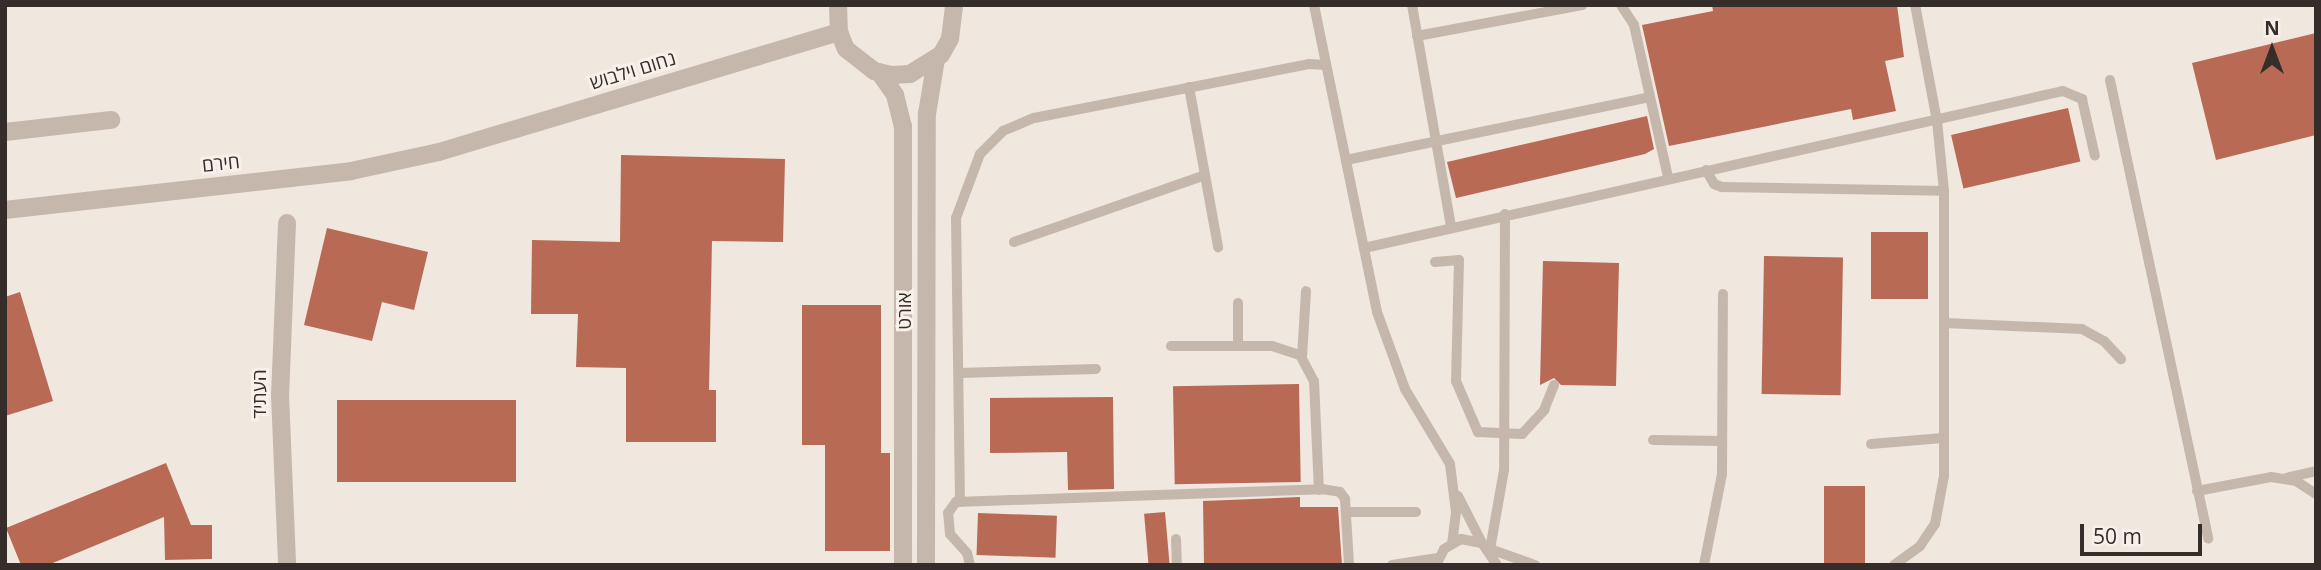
<!DOCTYPE html>
<html>
<head>
<meta charset="utf-8">
<style>
  body { margin:0 }
  #map { position:relative; width:2321px; height:570px; overflow:hidden; background:#f0e7de; font-family:"Open Sans",Heebo,sans-serif }
  div>[style] { position:absolute }
  [style*='--x'] { left:calc(var(--x)*1px); top:calc(var(--y)*1px); width:calc(var(--w)*1px); rotate:calc(var(--a)*1deg) }
  .building>* { inset:0; background:#b86a54; transform-origin:0 0 }
  .service>* { height:10px; margin:-5px; padding:0 5px; transform-origin:5px; border-radius:5px; background:#c6b7ac }
  .minor>* { height:18px; margin:-9px; padding:0 9px; transform-origin:9px; border-radius:9px; background:#c6b7ac }
  span { translate:-50% -50%; white-space:nowrap; text-align:center; line-height:1.15; -webkit-text-stroke:6px #f8f1ea; paint-order:stroke }
  .street-label { font-size:19px; color:#352d2a }
  .frame { position:absolute; inset:0; border:7px solid #352d2a; pointer-events:none }
  .north { position:absolute; left:2237px; top:14px; width:70px; height:70px; -webkit-text-stroke:5px #f8f1ea; paint-order:stroke; rotate:0deg; font-size:19px; font-weight:700; line-height:28px; text-align:center; color:#352d2a }
  .north::after { content:''; display:block; margin:auto; width:24px; height:32px; background:#352d2a; clip-path:polygon(50% 0,100% 100%,50% 72%,0 100%) }
  .scale { position:absolute; left:2080px; top:524px; width:122px; height:32px; box-sizing:border-box; border:4px solid #352d2a; border-top:0; padding-left:9px; font-size:21px; line-height:24px; white-space:nowrap; color:#352d2a; -webkit-text-stroke:5px #f8f1ea; paint-order:stroke }
</style>
</head>
<body>
<div id="map">
  <div class="building">
    <div style="clip-path:polygon(1712px 5px,1897px 5px,1904px 57px,1885px 61px,1896px 111px,1853px 120px,1851px 109px,1669px 146px,1642px 25px,1713px 11px)"></div>
    <div style="clip-path:polygon(2316px 33px,2316px 135px,2216px 160px,2192px 63px)"></div>
    <div style="left:2068px;top:108px;width:55px;height:120px;rotate:77deg"></div>
    <div style="clip-path:polygon(1647px 116px,1654px 149px,1645px 154px,1456px 198px,1447px 162px)"></div>
    <div style="clip-path:polygon(621px 155px,785px 159px,783px 242px,712px 241px,709px 390px,716px 390px,716px 442px,626px 442px,626px 368px,576px 367px,578px 314px,531px 314px,532px 240px,620px 242px)"></div>
    <div style="clip-path:polygon(327px 228px,428px 252px,414px 310px,382px 302px,372px 341px,304px 325px)"></div>
    <div style="left:1871px;top:232px;width:57px;height:67px"></div>
    <div style="left:1764px;top:256px;width:79px;height:138px;rotate:1deg"></div>
    <div style="clip-path:polygon(1543px 261px,1619px 263px,1616px 386px,1561px 385px,1554px 378px,1540px 385px)"></div>
    <div style="clip-path:polygon(20px 292px,53px 401px,5px 416px,5px 297px)"></div>
    <div style="clip-path:polygon(802px 305px,881px 305px,881px 453px,890px 453px,890px 551px,825px 551px,825px 445px,802px 445px)"></div>
    <div style="left:1299px;top:384px;width:98px;height:126px;rotate:89deg"></div>
    <div style="clip-path:polygon(1113px 397px,1114px 489px,1068px 490px,1067px 452px,990px 453px,990px 398px)"></div>
    <div style="left:516px;top:400px;width:82px;height:179px;rotate:90deg"></div>
    <div style="clip-path:polygon(166px 463px,191px 525px,212px 525px,212px 559px,165px 560px,164px 517px,48px 565px,21px 565px,6px 528px)"></div>
    <div style="left:1824px;top:486px;width:41px;height:77px"></div>
    <div style="clip-path:polygon(1300px 497px,1300px 507px,1338px 507px,1342px 565px,1204px 565px,1203px 501px)"></div>
    <div style="left:1165px;top:512px;width:53px;height:21px;rotate:85deg"></div>
    <div style="left:978px;top:513px;width:79px;height:42px;rotate:2deg"></div>
  </div>
  <div class="service">
    <div style="--x:1314;--y:5;--w:313;--a:78.4"></div>
    <div style="--x:1377;--y:312;--w:82;--a:70"></div>
    <div style="--x:1405;--y:389;--w:87;--a:59"></div>
    <div style="--x:1450;--y:464;--w:48;--a:82.9"></div>
    <div style="--x:1456;--y:512;--w:31;--a:97"></div>
    <div style="--x:1412;--y:5;--w:224;--a:80"></div>
    <div style="--x:1621;--y:5;--w:24;--a:57"></div>
    <div style="--x:1634;--y:25;--w:156;--a:77.4"></div>
    <div style="--x:1417;--y:36;--w:168;--a:-10.6"></div>
    <div style="--x:2110;--y:80;--w:469;--a:77.9"></div>
    <div style="--x:1189;--y:87;--w:163;--a:79.7"></div>
    <div style="--x:1346;--y:160;--w:309;--a:-11.7"></div>
    <div style="--x:1706;--y:170;--w:16;--a:60"></div>
    <div style="--x:1714;--y:184;--w:9;--a:21"></div>
    <div style="--x:1722;--y:187;--w:222;--a:1"></div>
    <div style="--x:1505;--y:214;--w:256;--a:90.2"></div>
    <div style="--x:1504;--y:470;--w:80;--a:100"></div>
    <div style="--x:1490;--y:549;--w:48;--a:19.6"></div>
    <div style="--x:1014;--y:242;--w:202;--a:-19.3"></div>
    <div style="--x:1364;--y:248;--w:716;--a:-12.66"></div>
    <div style="--x:2063;--y:91;--w:21;--a:23"></div>
    <div style="--x:2082;--y:99;--w:58;--a:77.2"></div>
    <div style="--x:1435;--y:262;--w:24;--a:-5"></div>
    <div style="--x:1459;--y:260;--w:121;--a:91.4"></div>
    <div style="--x:1456;--y:381;--w:56;--a:66.7"></div>
    <div style="--x:1478;--y:432;--w:44;--a:2.6"></div>
    <div style="--x:1522;--y:434;--w:33;--a:-47"></div>
    <div style="--x:1544;--y:410;--w:27;--a:-68"></div>
    <div style="--x:1238;--y:303;--w:42;--a:90"></div>
    <div style="--x:1945;--y:323;--w:137;--a:2.5"></div>
    <div style="--x:2082;--y:329;--w:25;--a:29"></div>
    <div style="--x:2104;--y:341;--w:25;--a:47"></div>
    <div style="--x:1171;--y:346;--w:101;--a:0"></div>
    <div style="--x:1272;--y:346;--w:29;--a:18"></div>
    <div style="--x:1300;--y:355;--w:30;--a:62"></div>
    <div style="--x:1314;--y:381;--w:109;--a:87.4"></div>
    <div style="--x:1302;--y:357;--w:66;--a:-86.5"></div>
    <div style="--x:959;--y:373;--w:137;--a:-1.7"></div>
    <div style="--x:1653;--y:440;--w:68;--a:0.8"></div>
    <div style="--x:1871;--y:444;--w:72;--a:-4.8"></div>
    <div style="--x:2286;--y:478;--w:31;--a:-13"></div>
    <div style="--x:2197;--y:491;--w:75;--a:-10.7"></div>
    <div style="--x:2271;--y:477;--w:25;--a:9"></div>
    <div style="--x:2296;--y:481;--w:24;--a:33"></div>
    <div style="--x:1458;--y:496;--w:53;--a:62.9"></div>
    <div style="--x:960;--y:502;--w:284;--a:-90.8"></div>
    <div style="--x:956;--y:218;--w:68;--a:-69.4"></div>
    <div style="--x:980;--y:154;--w:33;--a:-45"></div>
    <div style="--x:1003;--y:131;--w:34;--a:-23"></div>
    <div style="--x:1034;--y:118;--w:280;--a:-11.1"></div>
    <div style="--x:1309;--y:64;--w:17;--a:3"></div>
    <div style="--x:1348;--y:512;--w:68;--a:0"></div>
    <div style="--x:1176;--y:539;--w:26;--a:88"></div>
    <div style="--x:970;--y:565;--w:12;--a:-104"></div>
    <div style="--x:967;--y:553;--w:25;--a:-132"></div>
    <div style="--x:950;--y:534;--w:21;--a:-95"></div>
    <div style="--x:948;--y:513;--w:14;--a:-54"></div>
    <div style="--x:956;--y:502;--w:366;--a:-2"></div>
    <div style="--x:1322;--y:489;--w:18;--a:9"></div>
    <div style="--x:1340;--y:492;--w:9;--a:54"></div>
    <div style="--x:1345;--y:499;--w:66;--a:86.5"></div>
    <div style="--x:1392;--y:565;--w:47;--a:-8.7"></div>
    <div style="--x:1436;--y:565;--w:18;--a:-63"></div>
    <div style="--x:1444;--y:549;--w:20;--a:-30"></div>
    <div style="--x:1461;--y:539;--w:21;--a:11"></div>
    <div style="--x:1482;--y:543;--w:27;--a:56"></div>
    <div style="--x:1704;--y:565;--w:93;--a:-78.8"></div>
    <div style="--x:1722;--y:474;--w:180;--a:-89.7"></div>
    <div style="--x:1894;--y:565;--w:32;--a:-36"></div>
    <div style="--x:1920;--y:546;--w:27;--a:-56"></div>
    <div style="--x:1935;--y:524;--w:49;--a:-79.4"></div>
    <div style="--x:1944;--y:476;--w:285;--a:-90"></div>
    <div style="--x:1944;--y:191;--w:70;--a:-95.7"></div>
    <div style="--x:1937;--y:121;--w:118;--a:-100.7"></div>
  </div>
  <div class="minor">
    <div style="--x:838;--y:5;--w:27;--a:88"></div>
    <div style="--x:839;--y:32;--w:18;--a:68"></div>
    <div style="--x:846;--y:49;--w:36;--a:38"></div>
    <div style="--x:874;--y:71;--w:18;--a:13"></div>
    <div style="--x:892;--y:75;--w:18;--a:-3"></div>
    <div style="--x:910;--y:74;--w:36;--a:-32"></div>
    <div style="--x:941;--y:55;--w:18;--a:-61"></div>
    <div style="--x:950;--y:39;--w:34;--a:-83"></div>
    <div style="--x:879;--y:72;--w:28;--a:55"></div>
    <div style="--x:895;--y:95;--w:32;--a:76"></div>
    <div style="--x:903;--y:126;--w:439;--a:90"></div>
    <div style="--x:5;--y:132;--w:107;--a:-6.5"></div>
    <div style="--x:5;--y:210;--w:348;--a:-6.4"></div>
    <div style="--x:351;--y:171;--w:90;--a:-12.2"></div>
    <div style="--x:439;--y:152;--w:418;--a:-16.7"></div>
    <div style="--x:287;--y:223;--w:172;--a:92.3"></div>
    <div style="--x:280;--y:395;--w:170;--a:87.6"></div>
    <div style="--x:926;--y:565;--w:451;--a:-89.9"></div>
    <div style="--x:927;--y:114;--w:56;--a:-80.7"></div>
  </div>
  <div class="street-label">
    <span style="left:633px;top:71px;rotate:-17deg">נחום וילבוש</span>
    <span style="left:221px;top:164px;rotate:-6deg">חירם</span>
    <span style="left:905px;top:311px;rotate:-90deg">אורט</span>
    <span style="left:260px;top:394px;rotate:-90deg">העתיד</span>
  </div>
  <div class="frame"></div>
  <div class="north">N</div>
  <div class="scale">50 m</div>
</div>
</body>
</html>
